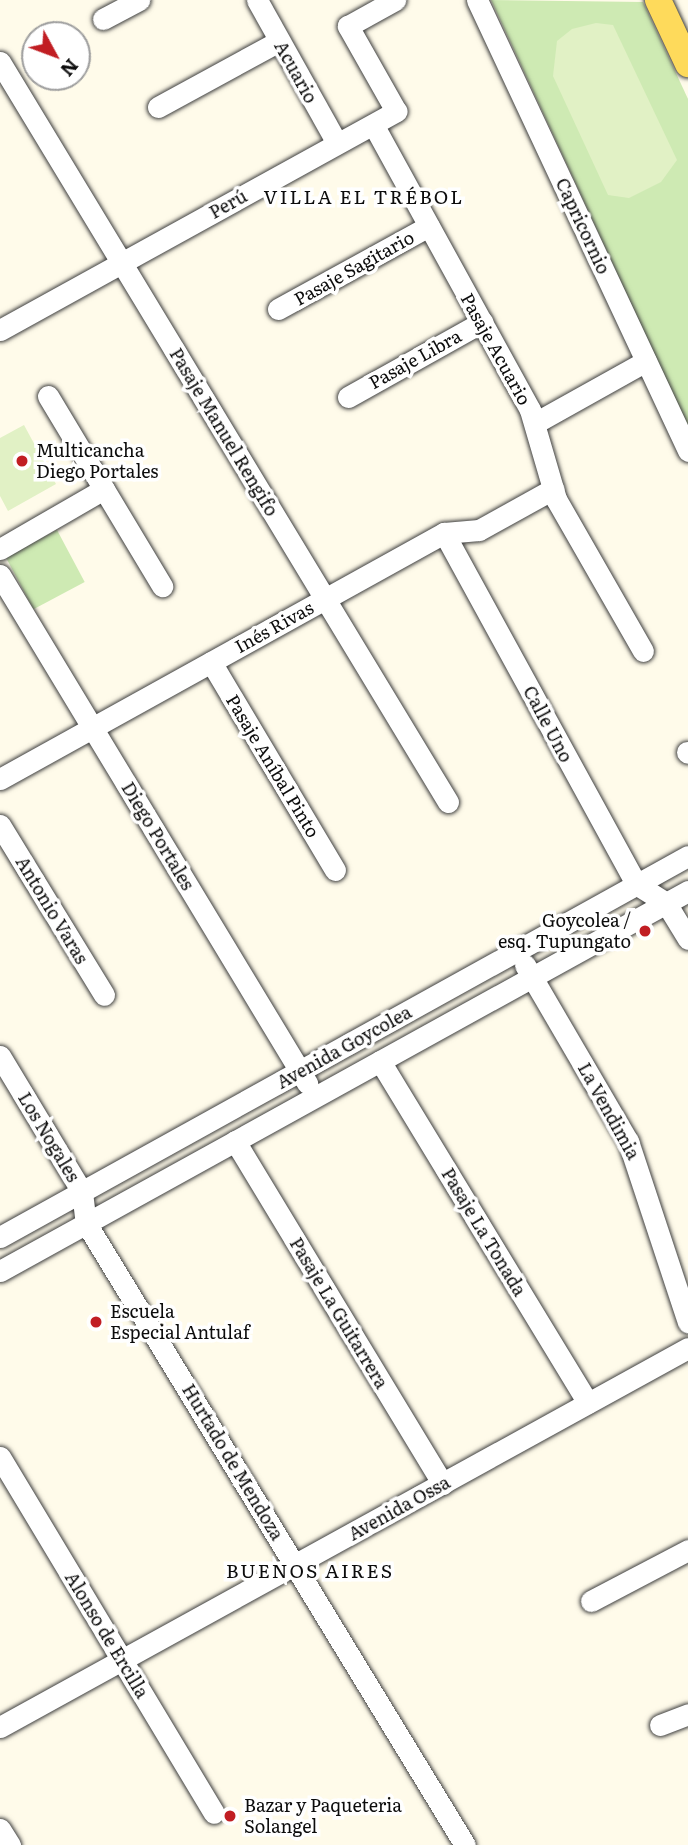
<!DOCTYPE html>
<html>
<head>
<meta charset="utf-8">
<style>
  body { margin:0 }
  #map { position:relative; width:688px; height:1845px; overflow:hidden; background:#fffbea; font-family:Literata,serif }
  div>[style] { position:absolute }
  [style*='--x'] { left:calc(var(--x)*1px); top:calc(var(--y)*1px); width:calc(var(--w)*1px); rotate:calc(var(--a)*1deg) }
  .green>* { inset:0; background:#ceeab3; transform-origin:0 0 }
  .pitch>* { inset:0; background:#e1f1c5 }
  .roads { filter:drop-shadow(0 0 2px #3f3f3f) drop-shadow(0 0 2px #3f3f3f) }
  .minor>* { height:21px; margin:-10.5px; padding:0 10.5px; transform-origin:10.5px; border-radius:10.5px; background:#fff }
  .major>* { height:26px; margin:-13px; padding:0 13px; transform-origin:13px; border-radius:13px; background:#feda5b }
  .dots>* { width:19px; height:19px; translate:-50% -50%; box-sizing:border-box; border:4px solid #fff; border-radius:50% }
  span { translate:-50% -50%; white-space:nowrap; text-align:center; line-height:1.15; -webkit-text-stroke:7px #fff; paint-order:stroke }
  .street-label { font-size:18px; color:#0c0c0c }
  .poi-label { font-size:18px; color:#0c0c0c }
  .left { translate:0 -50%; text-align:left }
  .right { translate:-100% -50%; text-align:right }
  .neighbourhood-label { font-size:19px; color:#0c0c0c; letter-spacing:2px }
  .north { position:absolute; left:21px; top:21px; width:70px; height:70px; box-sizing:border-box; background:#fff; border:2px solid #9e9e9e; border-radius:50%; rotate:131deg; font-size:19px; font-weight:700; line-height:28px; text-align:center; color:#0c0c0c }
  .north::after { content:''; display:block; margin:auto; width:24px; height:32px; background:#c11e23; clip-path:polygon(50% 0,100% 100%,50% 72%,0 100%) }
</style>
</head>
<body>
<div id="map">
  <div class="green">
    <div style="clip-path:polygon(491px 0,643px 2px,688px 99px,688px 427px)"></div>
    <div style="left:57px;top:530px;width:59px;height:58px;rotate:62deg"></div>
  </div>
  <div class="pitch">
    <div style="clip-path:polygon(596px 23px,613px 25px,677px 160px,661px 182px,629px 198px,608px 195px,553px 76px,557px 41px,572px 29px)"></div>
    <div style="clip-path:polygon(24px 425px,56px 484px,8px 511px,0 496px,0 438px)"></div>
  </div>
  <div class="roads">
    <div class="minor">
      <div style="--x:257;--y:0;--w:164;--a:60.8"></div>
      <div style="--x:477;--y:0;--w:498;--a:64.9"></div>
      <div style="--x:103;--y:19;--w:41;--a:-27.8"></div>
      <div style="--x:0;--y:62;--w:865;--a:58.81"></div>
      <div style="--x:158;--y:107;--w:138;--a:-28.6"></div>
      <div style="--x:374;--y:126;--w:324;--a:61.2"></div>
      <div style="--x:530;--y:410;--w:93;--a:73.7"></div>
      <div style="--x:556;--y:499;--w:175;--a:60.2"></div>
      <div style="--x:278;--y:309;--w:172;--a:-28.8"></div>
      <div style="--x:0;--y:330;--w:453;--a:-28.9"></div>
      <div style="--x:396;--y:111;--w:98;--a:-119.5"></div>
      <div style="--x:348;--y:26;--w:54;--a:-29"></div>
      <div style="--x:48;--y:396;--w:222;--a:59"></div>
      <div style="--x:348;--y:397;--w:154;--a:-29.2"></div>
      <div style="--x:535;--y:423;--w:127;--a:-29.2"></div>
      <div style="--x:444;--y:533;--w:400;--a:61.3"></div>
      <div style="--x:636;--y:884;--w:36;--a:32"></div>
      <div style="--x:666;--y:903;--w:42;--a:58.6"></div>
      <div style="--x:0;--y:549;--w:120;--a:-30"></div>
      <div style="--x:0;--y:575;--w:594;--a:58.85"></div>
      <div style="--x:211;--y:662;--w:242;--a:59.2"></div>
      <div style="--x:687;--y:752;--w:1;--a:45"></div>
      <div style="--x:0;--y:779;--w:508;--a:-28.99"></div>
      <div style="--x:444;--y:533;--w:35;--a:-5"></div>
      <div style="--x:479;--y:530;--w:85;--a:-29"></div>
      <div style="--x:0;--y:825;--w:199;--a:58.5"></div>
      <div style="--x:525;--y:965;--w:204;--a:59.7"></div>
      <div style="--x:628;--y:1141;--w:191;--a:71.7"></div>
      <div style="--x:0;--y:1056;--w:159;--a:58.9"></div>
      <div style="--x:82;--y:1192;--w:31;--a:83"></div>
      <div style="--x:86;--y:1223;--w:728;--a:58.65"></div>
      <div style="--x:380;--y:1061;--w:400;--a:58.7"></div>
      <div style="--x:235;--y:1141;--w:401;--a:58.8"></div>
      <div style="--x:0;--y:1237;--w:786;--a:-28.98"></div>
      <div style="--x:0;--y:1271;--w:786;--a:-28.91"></div>
      <div style="--x:0;--y:1457;--w:415;--a:59"></div>
      <div style="--x:591;--y:1601;--w:110;--a:-27.7"></div>
      <div style="--x:660;--y:1725;--w:30;--a:-21"></div>
      <div style="--x:0;--y:1727;--w:785;--a:-28.85"></div>
      <div style="--x:0;--y:1829;--w:19;--a:58"></div>
    </div>
    <div class="major">
      <div style="--x:658;--y:0;--w:71;--a:64.9"></div>
    </div>
  </div>
  <div class="dots">
    <div style="left:22px;top:461px;background:#c11e23"></div>
    <div style="left:645px;top:931px;background:#c11e23"></div>
    <div style="left:96px;top:1322px;background:#c11e23"></div>
    <div style="left:230px;top:1816px;background:#c11e23"></div>
  </div>
  <div class="street-label">
    <span style="left:296px;top:72px;rotate:61deg">Acuario</span>
    <span style="left:228px;top:204px;rotate:-29deg">Perú</span>
    <span style="left:583px;top:226px;rotate:65deg">Capricornio</span>
    <span style="left:354px;top:268px;rotate:-29deg">Pasaje Sagitario</span>
    <span style="left:496px;top:349px;rotate:61deg">Pasaje Acuario</span>
    <span style="left:415px;top:359px;rotate:-29deg">Pasaje Libra</span>
    <span style="left:224px;top:432px;rotate:59deg">Pasaje Manuel Rengifo</span>
    <span style="left:274px;top:627px;rotate:-29deg">Inés Rivas</span>
    <span style="left:548px;top:724px;rotate:62deg">Calle Uno</span>
    <span style="left:273px;top:766px;rotate:59deg">Pasaje Aníbal Pinto</span>
    <span style="left:158px;top:836px;rotate:59deg">Diego Portales</span>
    <span style="left:52px;top:910px;rotate:59deg">Antonio Varas</span>
    <span style="left:344px;top:1047px;rotate:-29deg">Avenida Goycolea</span>
    <span style="left:609px;top:1111px;rotate:61deg">La Vendimia</span>
    <span style="left:49px;top:1137px;rotate:59deg">Los Nogales</span>
    <span style="left:484px;top:1232px;rotate:59deg">Pasaje La Tonada</span>
    <span style="left:339px;top:1313px;rotate:59deg">Pasaje La Guitarrera</span>
    <span style="left:233px;top:1462px;rotate:59deg">Hurtado de Mendoza</span>
    <span style="left:399px;top:1508px;rotate:-29deg">Avenida Ossa</span>
    <span style="left:107px;top:1635px;rotate:59deg">Alonso de Ercilla</span>
  </div>
  <div class="poi-label">
    <span class="left" style="left:36px;top:461px">Multicancha<br>Diego Portales</span>
    <span class="right" style="left:631px;top:931px">Goycolea /<br>esq. Tupungato</span>
    <span class="left" style="left:110px;top:1322px">Escuela<br>Especial Antulaf</span>
    <span class="left" style="left:244px;top:1816px">Bazar y Paqueteria<br>Solangel</span>
  </div>
  <div class="neighbourhood-label">
    <span style="left:364px;top:197px">VILLA EL TRÉBOL</span>
    <span style="left:310px;top:1571px">BUENOS AIRES</span>
  </div>
  <div class="north">N</div>
</div>
</body>
</html>
